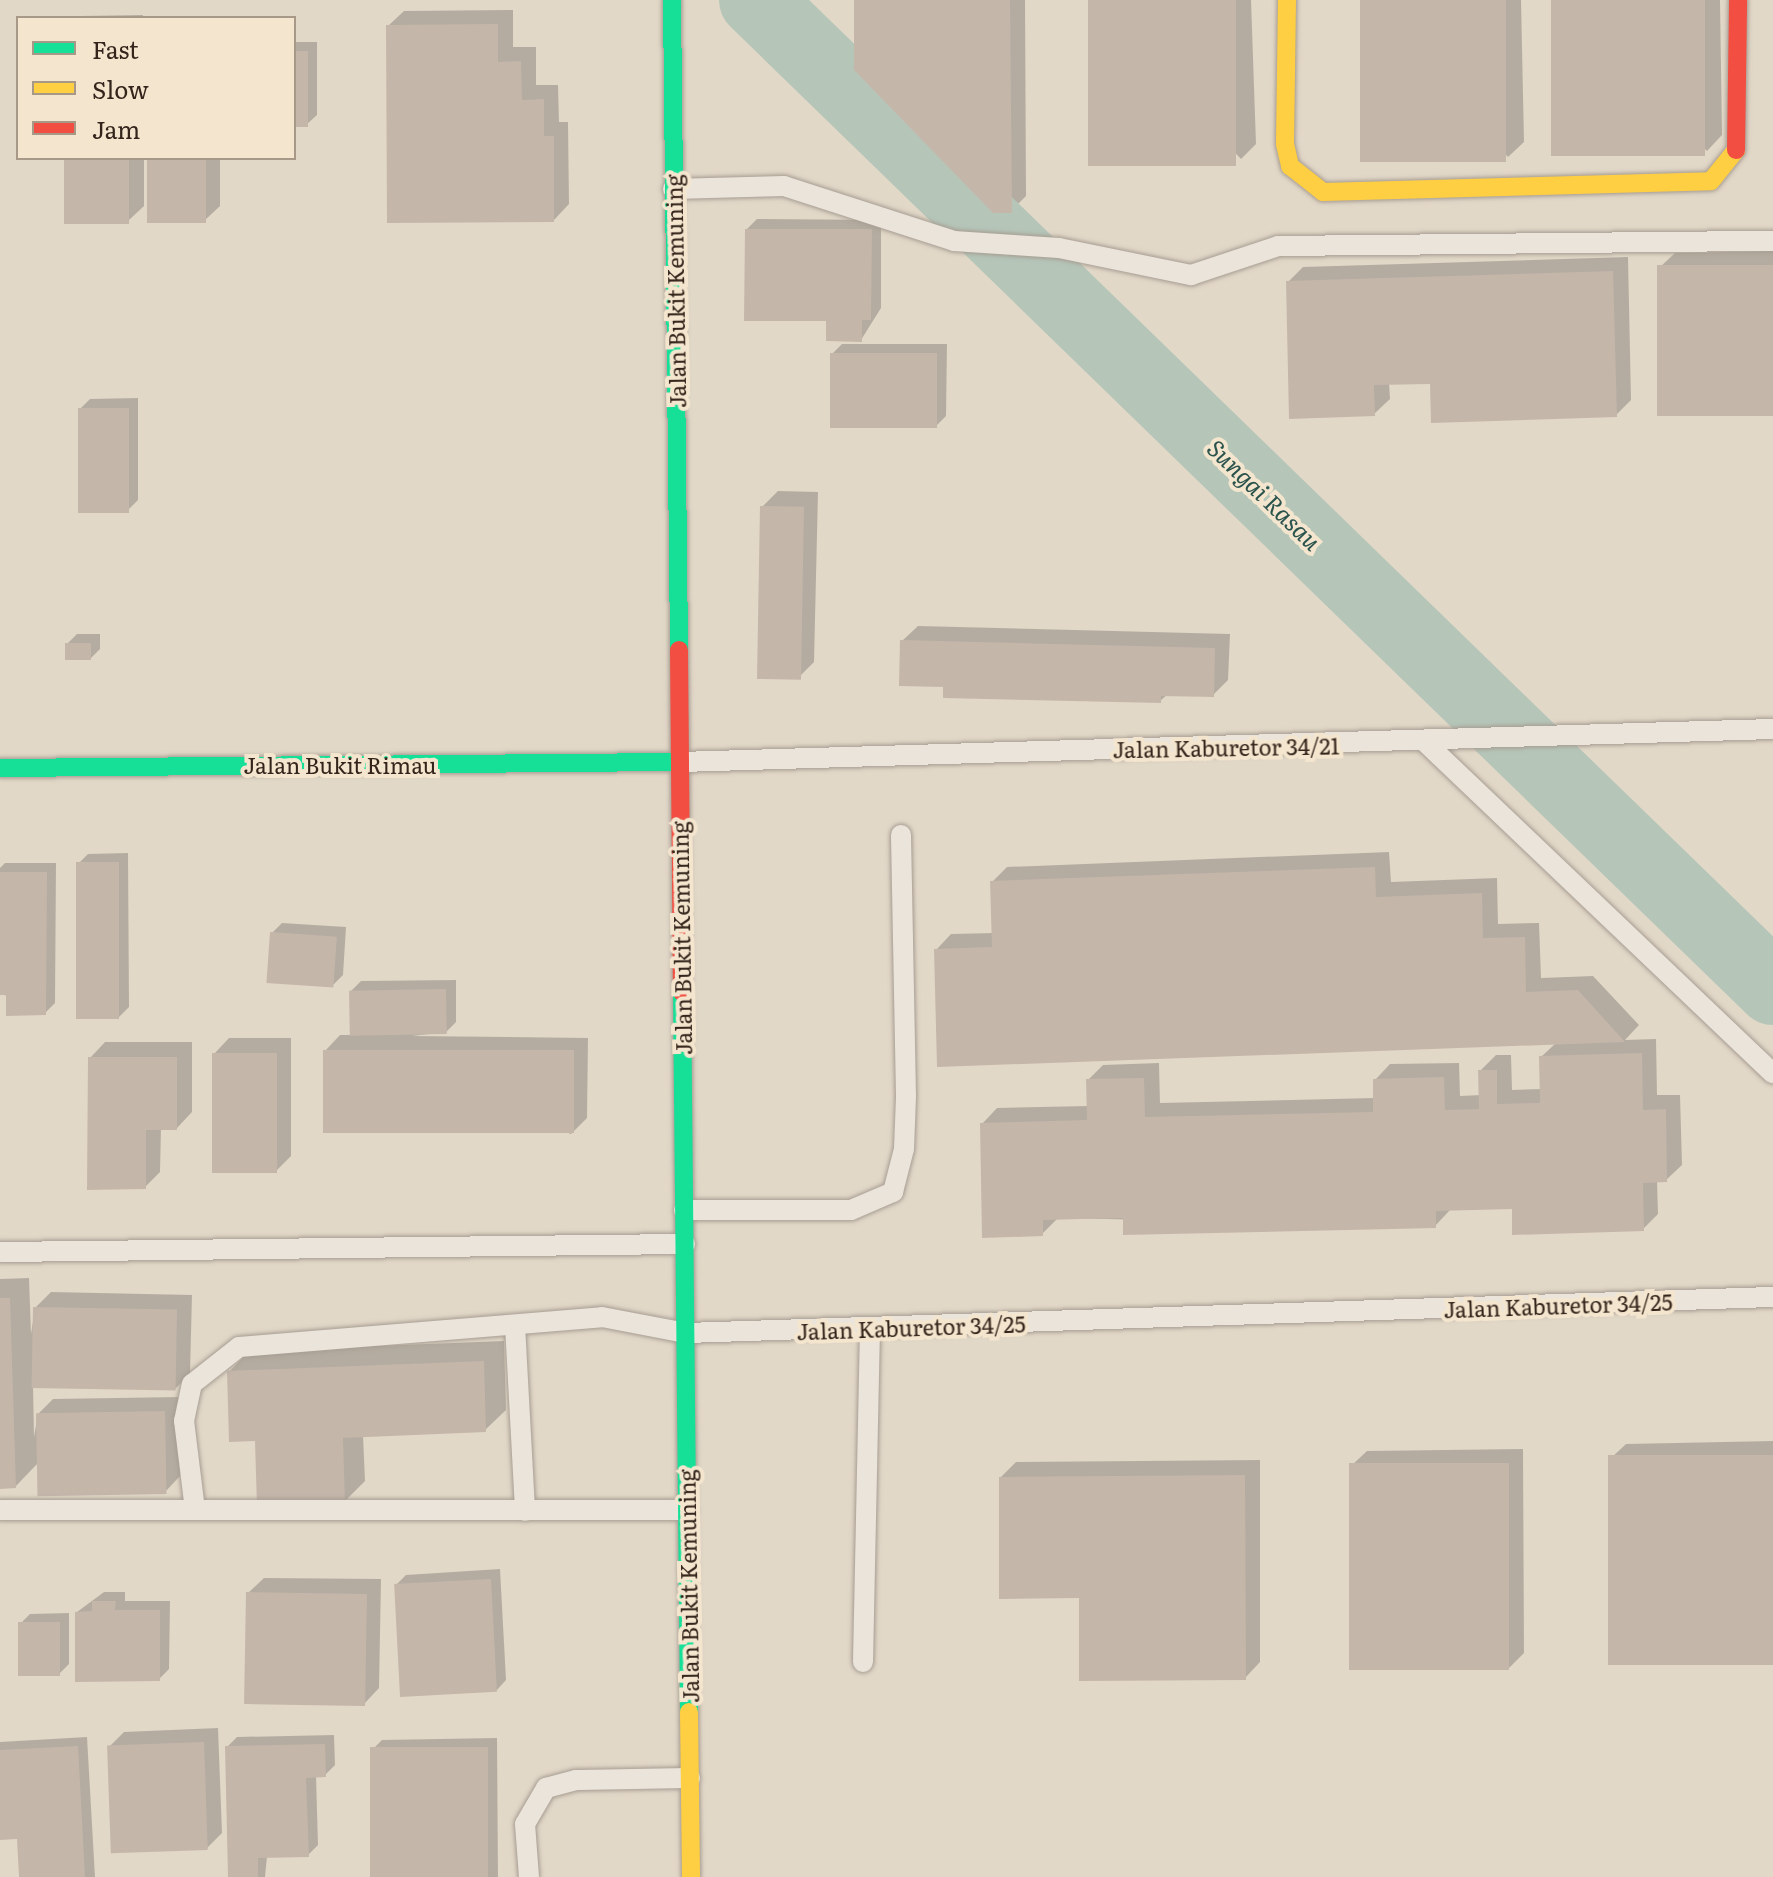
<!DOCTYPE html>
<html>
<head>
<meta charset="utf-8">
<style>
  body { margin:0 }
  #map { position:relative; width:1773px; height:1877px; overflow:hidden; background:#e2d8c8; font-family:Literata,serif }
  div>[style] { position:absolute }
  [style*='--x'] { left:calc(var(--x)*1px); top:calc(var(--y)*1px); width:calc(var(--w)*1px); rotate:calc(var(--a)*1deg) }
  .shadow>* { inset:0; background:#0003 }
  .river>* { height:74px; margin:-37px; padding:0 37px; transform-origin:37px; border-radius:37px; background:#b5c6b9 }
  .building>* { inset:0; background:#c5b6aa; transform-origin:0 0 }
  .roads { filter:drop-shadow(0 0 2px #a79d92) drop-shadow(0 0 2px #a79d92) }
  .lane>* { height:20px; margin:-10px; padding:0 10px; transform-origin:10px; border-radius:10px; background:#eae4db }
  .fast>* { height:18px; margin:-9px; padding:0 9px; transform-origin:9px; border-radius:9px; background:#16e098 }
  .slow>* { height:18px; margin:-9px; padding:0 9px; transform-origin:9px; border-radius:9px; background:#ffcf43 }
  .jam>* { height:18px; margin:-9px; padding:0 9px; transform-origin:9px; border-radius:9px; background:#f24e42 }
  span { translate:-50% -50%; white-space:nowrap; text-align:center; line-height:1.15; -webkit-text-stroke:8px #f4e6ce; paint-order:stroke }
  .street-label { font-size:22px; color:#34251c }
  .water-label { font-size:24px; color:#2b534d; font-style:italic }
  .legend { position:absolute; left:16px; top:16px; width:280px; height:144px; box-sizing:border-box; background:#f4e6ce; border:2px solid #a79987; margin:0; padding:10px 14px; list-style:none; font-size:24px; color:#34251c }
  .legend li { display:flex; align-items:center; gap:16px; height:40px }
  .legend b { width:40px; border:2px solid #a79987 }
</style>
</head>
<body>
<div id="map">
  <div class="shadow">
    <div style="clip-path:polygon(856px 0,1025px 0,1026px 196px,1011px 211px)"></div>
    <div style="clip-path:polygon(1089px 0,1251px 0,1256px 144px,1241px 159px)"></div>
    <div style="clip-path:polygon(1361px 0,1521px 0,1524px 142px,1508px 157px)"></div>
    <div style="clip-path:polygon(1553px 0,1720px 0,1722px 135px,1707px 151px)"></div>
    <div style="clip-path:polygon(513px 10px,513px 47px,536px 47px,536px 85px,558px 85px,559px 122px,568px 122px,569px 204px,554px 220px,388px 26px,404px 11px)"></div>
    <div style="clip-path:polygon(143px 15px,143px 18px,79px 18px,81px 16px)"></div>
    <div style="clip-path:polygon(294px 42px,317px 42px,317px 115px,306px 125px,294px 125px)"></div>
    <div style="clip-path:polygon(66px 158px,144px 158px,144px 206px,128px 221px)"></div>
    <div style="clip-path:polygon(149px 158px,220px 158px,220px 206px,204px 221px)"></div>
    <div style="clip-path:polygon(757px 219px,881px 220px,881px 308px,861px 340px,828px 319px,747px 229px)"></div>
    <div style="clip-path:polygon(1773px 251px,1773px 414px,1659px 268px,1675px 253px)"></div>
    <div style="clip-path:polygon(1628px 257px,1631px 400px,1616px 415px,1432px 382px,1389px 383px,1390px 399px,1374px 414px,1288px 282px,1303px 267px)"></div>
    <div style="clip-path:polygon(842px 344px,947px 344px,946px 416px,936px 426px,832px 354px)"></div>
    <div style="clip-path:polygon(138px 398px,138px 500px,128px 510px,80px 409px,90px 399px)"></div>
    <div style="clip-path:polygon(778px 491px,818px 492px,814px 662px,798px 678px,762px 507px)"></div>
    <div style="clip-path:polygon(918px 626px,1230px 634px,1228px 680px,1213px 695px,1168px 694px,1160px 701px,946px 685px,902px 641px)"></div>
    <div style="clip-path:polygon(77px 634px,100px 634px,100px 649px,90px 659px,67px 644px)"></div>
    <div style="clip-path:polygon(1389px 852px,1391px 882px,1497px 878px,1498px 924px,1539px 923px,1541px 978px,1593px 976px,1639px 1025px,1625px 1040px,1656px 1039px,1657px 1095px,1680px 1095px,1682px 1165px,1666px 1180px,1657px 1180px,1658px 1214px,1643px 1229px,1514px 1207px,1450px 1210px,1435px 1226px,1058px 1218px,1042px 1234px,982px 1124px,997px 1108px,1089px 1106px,1088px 1080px,1103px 1065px,1159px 1063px,1160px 1103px,1375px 1098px,1375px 1080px,1390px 1064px,1459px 1063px,1460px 1096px,1481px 1095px,1480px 1071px,1496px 1055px,1511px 1055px,1512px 1090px,1542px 1089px,1541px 1057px,1556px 1043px,936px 950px,951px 934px,994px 933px,992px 882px,1007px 867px)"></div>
    <div style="clip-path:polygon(128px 853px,129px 1007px,119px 1017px,78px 864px,88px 854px)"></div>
    <div style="clip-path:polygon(5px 863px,56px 863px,55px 1003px,45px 1013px,0 993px,0 868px)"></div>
    <div style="clip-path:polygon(282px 923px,346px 927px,343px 975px,333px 985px,272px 933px)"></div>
    <div style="clip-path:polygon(456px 980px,456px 1022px,446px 1032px,412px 1036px,588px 1038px,587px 1118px,571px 1134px,325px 1051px,340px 1035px,351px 1035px,351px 991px,361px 981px)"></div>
    <div style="clip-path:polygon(229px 1038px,291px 1038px,291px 1156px,276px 1171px,214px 1054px)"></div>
    <div style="clip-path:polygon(105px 1042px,192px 1042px,192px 1112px,177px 1128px,161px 1128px,160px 1172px,145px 1187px,90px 1058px)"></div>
    <div style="clip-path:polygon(29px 1278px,31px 1334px,35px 1308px,51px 1292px,192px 1295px,190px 1374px,175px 1389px,33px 1386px,34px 1437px,38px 1414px,53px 1399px,180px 1397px,180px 1476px,165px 1492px,38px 1463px,15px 1487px,0 1487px,0 1279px)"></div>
    <div style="clip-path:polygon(504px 1341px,506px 1410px,485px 1430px,363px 1435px,365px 1481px,344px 1502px,257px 1439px,229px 1372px,249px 1351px)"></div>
    <div style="clip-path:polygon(1773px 1441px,1773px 1663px,1610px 1459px,1626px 1444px)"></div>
    <div style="clip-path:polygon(1523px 1449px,1524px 1653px,1509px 1668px,1351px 1466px,1367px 1451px)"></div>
    <div style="clip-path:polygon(1260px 1460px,1260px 1662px,1245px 1678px,1081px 1596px,1001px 1477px,1016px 1462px)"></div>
    <div style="clip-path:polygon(500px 1569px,506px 1680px,496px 1691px,396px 1585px,406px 1575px)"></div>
    <div style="clip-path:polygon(264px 1578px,381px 1579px,379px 1688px,364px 1704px,248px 1593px)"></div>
    <div style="clip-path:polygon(104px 1592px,125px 1592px,125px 1601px,170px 1601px,169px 1669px,159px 1679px,77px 1612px)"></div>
    <div style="clip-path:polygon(69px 1613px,69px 1664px,59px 1674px,20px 1624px,30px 1614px)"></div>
    <div style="clip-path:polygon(218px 1728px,222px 1833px,207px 1848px,109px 1747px,124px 1732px)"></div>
    <div style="clip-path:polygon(334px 1735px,335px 1765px,325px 1775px,316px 1775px,318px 1845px,308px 1855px,267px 1856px,265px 1877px,230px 1877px,227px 1747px,237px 1737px)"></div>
    <div style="clip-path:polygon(87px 1737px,95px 1877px,21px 1877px,19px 1837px,0 1838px,0 1742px)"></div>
    <div style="clip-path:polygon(497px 1738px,498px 1877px,373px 1877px,372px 1750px,382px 1740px)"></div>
  </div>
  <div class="river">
    <div style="--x:756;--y:0;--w:1418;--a:44.17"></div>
  </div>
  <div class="building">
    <div style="clip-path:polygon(854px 0,1010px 0,1012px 213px,993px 213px,854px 70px)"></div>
    <div style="left:1088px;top:0;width:148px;height:166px"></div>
    <div style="left:1360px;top:0;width:146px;height:162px"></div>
    <div style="left:1551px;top:0;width:154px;height:156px"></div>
    <div style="clip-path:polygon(498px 24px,498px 62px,521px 61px,522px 100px,544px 99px,544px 136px,554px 136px,554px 222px,387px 223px,386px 25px)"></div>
    <div style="left:294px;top:51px;width:14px;height:76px"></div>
    <div style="left:64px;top:158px;width:65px;height:66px"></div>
    <div style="left:147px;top:158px;width:59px;height:65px"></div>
    <div style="clip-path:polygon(745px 229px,872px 229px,871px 320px,862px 320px,862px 342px,826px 341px,826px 321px,744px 321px)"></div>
    <div style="left:1773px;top:265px;width:151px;height:116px;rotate:90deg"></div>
    <div style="clip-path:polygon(1613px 271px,1617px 417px,1431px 423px,1430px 384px,1374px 385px,1375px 416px,1289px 419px,1286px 281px)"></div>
    <div style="left:830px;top:353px;width:107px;height:75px"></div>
    <div style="left:78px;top:408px;width:51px;height:105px"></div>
    <div style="left:760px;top:506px;width:44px;height:173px;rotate:1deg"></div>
    <div style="clip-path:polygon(900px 640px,1215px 648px,1214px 697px,1161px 696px,1161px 703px,943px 698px,943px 687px,899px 686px)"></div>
    <div style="left:65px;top:643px;width:26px;height:17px"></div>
    <div style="left:119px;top:862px;width:157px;height:43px;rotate:90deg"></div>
    <div style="clip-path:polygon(1375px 867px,1376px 897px,1482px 893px,1483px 938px,1525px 937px,1526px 992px,1578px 990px,1625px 1042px,937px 1067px,934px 949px,992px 947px,990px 881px)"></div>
    <div style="clip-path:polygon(0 872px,47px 872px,46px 1015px,6px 1016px,6px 995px,0 995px)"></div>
    <div style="left:270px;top:932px;width:67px;height:51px;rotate:4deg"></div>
    <div style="left:446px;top:989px;width:45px;height:97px;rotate:89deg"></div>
    <div style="left:323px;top:1050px;width:251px;height:83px"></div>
    <div style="left:212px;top:1053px;width:65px;height:120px"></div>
    <div style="clip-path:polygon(1642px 1053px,1643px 1110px,1666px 1109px,1667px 1182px,1643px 1183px,1644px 1231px,1512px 1235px,1512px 1209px,1436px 1211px,1436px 1228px,1123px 1235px,1123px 1218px,1043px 1220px,1043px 1236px,982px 1238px,980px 1123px,1087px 1120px,1086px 1079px,1144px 1078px,1145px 1117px,1373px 1112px,1373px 1079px,1444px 1077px,1445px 1110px,1479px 1109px,1478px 1070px,1497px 1070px,1497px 1104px,1540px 1103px,1539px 1056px)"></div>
    <div style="clip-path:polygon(88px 1057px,177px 1057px,177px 1130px,146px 1130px,146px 1189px,87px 1190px)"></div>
    <div style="clip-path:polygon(0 1298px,10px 1298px,16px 1488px,0 1489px)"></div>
    <div style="left:33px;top:1307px;width:144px;height:81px;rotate:1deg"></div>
    <div style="clip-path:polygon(484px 1361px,486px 1432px,343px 1438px,345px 1504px,257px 1507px,255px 1441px,229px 1442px,227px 1371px)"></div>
    <div style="left:165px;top:1411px;width:83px;height:129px;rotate:89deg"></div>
    <div style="left:1773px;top:1455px;width:210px;height:165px;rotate:90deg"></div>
    <div style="left:1509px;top:1463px;width:207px;height:160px;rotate:90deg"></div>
    <div style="clip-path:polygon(1245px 1475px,1246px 1680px,1079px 1681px,1079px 1598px,999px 1599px,999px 1477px)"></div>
    <div style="left:491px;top:1579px;width:113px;height:97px;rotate:87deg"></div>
    <div style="left:246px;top:1592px;width:121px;height:112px;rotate:1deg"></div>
    <div style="clip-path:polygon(92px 1601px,116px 1601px,115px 1610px,160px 1610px,160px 1681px,75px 1682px,75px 1612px,92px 1611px)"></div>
    <div style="left:60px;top:1622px;width:54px;height:42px;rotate:90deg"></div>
    <div style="left:204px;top:1742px;width:108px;height:97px;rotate:88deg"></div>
    <div style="clip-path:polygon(325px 1744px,326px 1777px,306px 1778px,309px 1857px,258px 1858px,258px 1877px,228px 1877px,225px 1746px)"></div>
    <div style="clip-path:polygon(78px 1746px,85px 1877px,19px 1877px,17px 1839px,0 1840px,0 1750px)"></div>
    <div style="left:488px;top:1747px;width:130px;height:118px;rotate:90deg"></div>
  </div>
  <div class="roads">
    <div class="lane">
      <div style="--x:673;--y:189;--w:111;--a:-1.5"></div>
      <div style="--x:784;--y:186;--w:179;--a:17.9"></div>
      <div style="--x:954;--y:241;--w:105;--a:3.8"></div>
      <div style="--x:1059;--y:248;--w:135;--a:11.6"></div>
      <div style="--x:1191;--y:275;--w:92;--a:-18.4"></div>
      <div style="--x:1278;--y:246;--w:495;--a:-0.6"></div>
      <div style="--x:1426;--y:743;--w:479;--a:43.6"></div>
      <div style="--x:680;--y:762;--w:1093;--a:-1.73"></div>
      <div style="--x:684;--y:1210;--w:167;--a:0"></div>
      <div style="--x:851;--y:1210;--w:46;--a:-23.2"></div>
      <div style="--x:893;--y:1192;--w:44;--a:-75.7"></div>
      <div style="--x:904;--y:1149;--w:53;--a:-87.8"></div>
      <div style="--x:906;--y:1096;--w:261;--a:-91.1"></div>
      <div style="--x:0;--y:1252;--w:685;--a:-0.67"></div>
      <div style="--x:515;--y:1325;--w:186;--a:86.9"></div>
      <div style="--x:0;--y:1510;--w:687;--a:0"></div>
      <div style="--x:195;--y:1510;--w:90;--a:-97"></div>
      <div style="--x:184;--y:1421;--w:38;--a:-78"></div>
      <div style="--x:192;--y:1384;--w:60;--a:-38.2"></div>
      <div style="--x:239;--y:1347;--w:364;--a:-4.7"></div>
      <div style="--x:602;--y:1317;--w:86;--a:10.8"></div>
      <div style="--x:686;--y:1333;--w:1088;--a:-1.9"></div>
      <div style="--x:863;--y:1662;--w:333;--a:-88.8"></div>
      <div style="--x:529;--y:1877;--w:53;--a:-94.3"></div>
      <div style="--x:525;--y:1824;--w:42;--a:-59.7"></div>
      <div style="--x:546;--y:1788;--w:31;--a:-15"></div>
      <div style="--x:576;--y:1780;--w:114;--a:-1"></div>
    </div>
    <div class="fast">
      <div style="--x:672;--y:0;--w:650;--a:89.38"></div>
      <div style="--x:0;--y:768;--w:680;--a:-0.51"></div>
      <div style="--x:682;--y:992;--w:720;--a:89.44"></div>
    </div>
    <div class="slow">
      <div style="--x:1287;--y:0;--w:144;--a:90.8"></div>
      <div style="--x:1285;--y:144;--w:23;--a:77"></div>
      <div style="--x:1290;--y:166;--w:42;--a:38.2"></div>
      <div style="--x:1323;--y:192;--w:388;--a:-1.6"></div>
      <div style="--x:1711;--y:181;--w:40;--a:-51"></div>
      <div style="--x:689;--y:1712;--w:165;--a:89.3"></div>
    </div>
    <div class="jam">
      <div style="--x:1736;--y:150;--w:150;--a:-89.2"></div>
      <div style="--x:679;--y:650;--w:342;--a:89.5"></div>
    </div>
  </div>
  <div class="street-label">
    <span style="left:675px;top:291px;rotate:-91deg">Jalan Bukit Kemuning</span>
    <span style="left:1226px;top:747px;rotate:-1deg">Jalan Kaburetor 34/21</span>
    <span style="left:340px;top:765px">Jalan Bukit Rimau</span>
    <span style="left:681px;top:938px;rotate:-91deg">Jalan Bukit Kemuning</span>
    <span style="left:1558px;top:1305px;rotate:-2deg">Jalan Kaburetor 34/25</span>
    <span style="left:911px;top:1327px;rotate:-2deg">Jalan Kaburetor 34/25</span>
    <span style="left:688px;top:1586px;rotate:-91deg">Jalan Bukit Kemuning</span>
  </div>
  <div class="water-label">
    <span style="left:1265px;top:494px;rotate:44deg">Sungai Rasau</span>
  </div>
  <ul class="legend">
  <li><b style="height:10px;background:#16e098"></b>Fast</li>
  <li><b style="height:10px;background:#ffcf43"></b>Slow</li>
  <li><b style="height:10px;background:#f24e42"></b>Jam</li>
  </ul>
</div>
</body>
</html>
